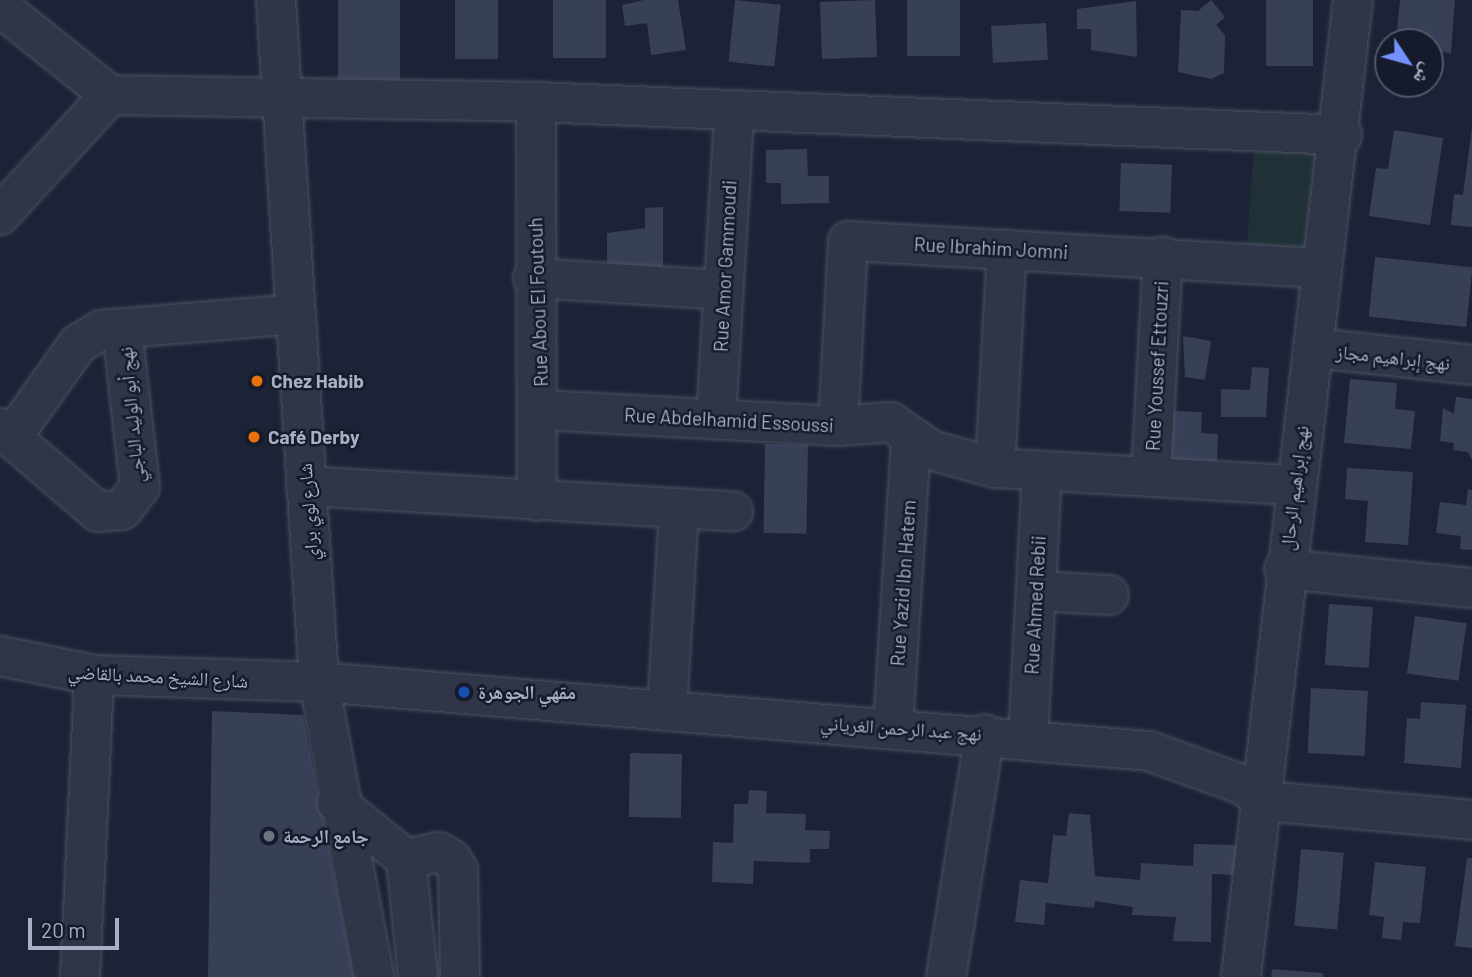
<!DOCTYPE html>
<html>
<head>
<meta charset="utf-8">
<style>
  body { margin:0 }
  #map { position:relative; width:1472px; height:977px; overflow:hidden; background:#1d2336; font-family:Barlow,"Noto Naskh Arabic",sans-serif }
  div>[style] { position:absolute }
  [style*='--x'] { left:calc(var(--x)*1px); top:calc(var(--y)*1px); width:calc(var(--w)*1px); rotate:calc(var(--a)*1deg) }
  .green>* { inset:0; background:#1f3037; transform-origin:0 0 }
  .building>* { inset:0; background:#384058; transform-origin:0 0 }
  .roads { filter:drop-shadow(0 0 2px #4b5062) drop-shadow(0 0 2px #4b5062) }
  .minor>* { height:38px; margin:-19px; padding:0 19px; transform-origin:19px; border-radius:19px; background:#303647 }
  .dots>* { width:19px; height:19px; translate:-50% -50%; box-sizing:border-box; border:4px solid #161b2b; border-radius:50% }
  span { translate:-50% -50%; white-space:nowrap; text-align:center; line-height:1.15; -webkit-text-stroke:5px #161b2b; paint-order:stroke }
  .street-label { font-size:19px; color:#aaafc5 }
  .poi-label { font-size:19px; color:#aaafc5; font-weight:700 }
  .left { translate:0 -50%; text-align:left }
  .north { position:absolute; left:1374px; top:28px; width:70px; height:70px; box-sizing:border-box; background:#161b2b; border:2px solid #515669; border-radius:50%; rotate:126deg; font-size:19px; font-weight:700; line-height:28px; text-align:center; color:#aaafc5 }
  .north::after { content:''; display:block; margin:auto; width:24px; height:32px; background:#7491ff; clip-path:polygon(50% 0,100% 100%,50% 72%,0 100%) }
  .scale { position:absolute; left:28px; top:918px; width:91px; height:32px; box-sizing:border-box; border:4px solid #aaafc5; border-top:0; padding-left:9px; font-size:21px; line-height:24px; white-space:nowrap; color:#aaafc5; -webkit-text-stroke:5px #161b2b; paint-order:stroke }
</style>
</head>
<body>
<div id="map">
  <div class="green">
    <div style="left:1254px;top:144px;width:72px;height:105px;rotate:4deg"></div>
  </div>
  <div class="building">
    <div style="left:338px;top:0;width:62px;height:81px"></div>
    <div style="left:455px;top:0;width:43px;height:59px"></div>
    <div style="left:553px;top:0;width:53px;height:58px"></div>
    <div style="clip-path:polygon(644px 0,678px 0,686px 50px,651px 55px,647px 23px,625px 26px,622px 5px)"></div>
    <div style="left:735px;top:0;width:46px;height:62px;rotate:6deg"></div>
    <div style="left:875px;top:0;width:57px;height:55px;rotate:88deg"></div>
    <div style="left:907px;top:0;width:53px;height:56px"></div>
    <div style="clip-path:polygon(1211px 0,1225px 17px,1216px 25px,1225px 35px,1224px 73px,1211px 79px,1178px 72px,1181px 10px,1198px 11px)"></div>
    <div style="left:1266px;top:0;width:47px;height:66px"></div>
    <div style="clip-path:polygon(1455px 0,1451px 53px,1430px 51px,1430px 42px,1396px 42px,1400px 0)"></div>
    <div style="clip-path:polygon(1136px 1px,1137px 57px,1091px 50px,1091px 29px,1077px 29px,1077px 9px)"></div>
    <div style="left:1046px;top:23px;width:37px;height:55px;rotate:87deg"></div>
    <div style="clip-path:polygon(1472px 127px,1472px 227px,1451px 225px,1454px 194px,1463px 195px)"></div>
    <div style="clip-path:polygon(1394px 130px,1443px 138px,1430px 225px,1369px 216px,1376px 168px,1388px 169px)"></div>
    <div style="clip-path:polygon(807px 149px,808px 176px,829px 176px,829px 203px,781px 204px,781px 183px,766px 183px,766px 150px)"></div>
    <div style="left:1121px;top:163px;width:51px;height:48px;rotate:2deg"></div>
    <div style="clip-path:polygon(663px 207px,663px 278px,607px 266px,607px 233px,645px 228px,645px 208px)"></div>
    <div style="left:1375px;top:257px;width:98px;height:60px;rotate:6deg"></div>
    <div style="clip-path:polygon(1183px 336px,1211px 341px,1205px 380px,1185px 377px)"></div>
    <div style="clip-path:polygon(1252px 367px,1269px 368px,1266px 417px,1221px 417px,1221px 389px,1250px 390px)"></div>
    <div style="clip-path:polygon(1350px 379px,1397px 383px,1395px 409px,1415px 411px,1411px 449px,1344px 443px)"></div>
    <div style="clip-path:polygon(1456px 397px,1472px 399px,1472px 460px,1468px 452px,1453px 450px,1454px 443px,1440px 441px,1443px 408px,1454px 414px)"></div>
    <div style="clip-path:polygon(1172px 411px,1202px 412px,1201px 433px,1218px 434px,1217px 464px,1169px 462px)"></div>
    <div style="left:765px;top:444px;width:43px;height:89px;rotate:1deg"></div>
    <div style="clip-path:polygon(1347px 468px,1413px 472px,1408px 545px,1365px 542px,1368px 501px,1345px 499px)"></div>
    <div style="clip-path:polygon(1468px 489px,1472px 490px,1472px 550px,1460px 549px,1461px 536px,1436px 533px,1440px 502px,1466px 505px)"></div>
    <div style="left:1329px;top:604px;width:44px;height:61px;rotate:4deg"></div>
    <div style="left:1415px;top:616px;width:52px;height:58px;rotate:8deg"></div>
    <div style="left:1311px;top:688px;width:57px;height:65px;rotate:3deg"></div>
    <div style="clip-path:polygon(1421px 702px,1466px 705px,1461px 768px,1404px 763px,1407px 718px,1420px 719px)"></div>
    <div style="clip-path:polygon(212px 711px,303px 715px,354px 977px,208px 977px)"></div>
    <div style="left:630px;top:753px;width:52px;height:64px;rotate:1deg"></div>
    <div style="clip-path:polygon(749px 790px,767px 791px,766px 813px,806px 814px,805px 830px,830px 831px,829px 849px,810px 849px,810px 863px,754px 861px,753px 884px,712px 882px,713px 842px,733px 843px,734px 804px,748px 804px)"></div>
    <div style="clip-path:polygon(1069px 813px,1090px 815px,1095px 876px,1140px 880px,1141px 863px,1193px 866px,1194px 844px,1239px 845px,1238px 875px,1212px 874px,1211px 942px,1173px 941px,1176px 917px,1132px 915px,1133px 907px,1095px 901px,1094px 908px,1046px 903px,1044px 925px,1015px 922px,1020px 880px,1048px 883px,1053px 835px,1066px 836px)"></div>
    <div style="left:1301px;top:849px;width:43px;height:77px;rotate:5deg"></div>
    <div style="clip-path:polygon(1467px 858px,1472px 858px,1472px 948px,1455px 946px)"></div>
    <div style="clip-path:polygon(1375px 862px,1426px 867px,1420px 923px,1403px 922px,1401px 940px,1382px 938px,1384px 917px,1369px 915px)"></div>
    <div style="clip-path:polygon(1272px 969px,1323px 973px,1323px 977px,1271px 977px)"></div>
  </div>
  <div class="roads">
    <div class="minor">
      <div style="--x:276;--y:0;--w:683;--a:86.39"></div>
      <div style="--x:319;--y:682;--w:300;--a:79.4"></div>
      <div style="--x:0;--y:7;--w:141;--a:38.7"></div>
      <div style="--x:110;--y:95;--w:426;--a:0.9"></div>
      <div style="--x:536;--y:102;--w:807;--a:2.34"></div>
      <div style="--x:536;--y:102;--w:399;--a:89.9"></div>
      <div style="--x:0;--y:215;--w:163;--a:-47.5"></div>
      <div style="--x:533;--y:278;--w:190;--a:3.6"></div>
      <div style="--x:1314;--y:348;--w:159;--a:6.1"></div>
      <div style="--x:541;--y:410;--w:297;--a:3.1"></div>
      <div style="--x:838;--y:426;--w:53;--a:-4.3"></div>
      <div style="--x:891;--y:422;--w:49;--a:35"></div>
      <div style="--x:931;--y:450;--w:66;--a:15.7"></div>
      <div style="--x:995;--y:468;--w:298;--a:3.3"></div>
      <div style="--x:716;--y:419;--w:307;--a:-86.6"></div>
      <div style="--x:838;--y:426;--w:185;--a:-86.9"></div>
      <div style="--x:848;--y:241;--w:473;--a:3.3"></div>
      <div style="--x:0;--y:428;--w:129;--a:40.6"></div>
      <div style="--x:98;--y:512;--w:24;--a:-5"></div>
      <div style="--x:122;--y:510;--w:29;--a:-52"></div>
      <div style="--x:140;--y:487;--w:159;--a:-96.5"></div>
      <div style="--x:11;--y:438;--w:115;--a:-54.5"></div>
      <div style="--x:78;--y:344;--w:27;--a:-31"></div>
      <div style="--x:101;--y:330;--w:195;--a:-4.7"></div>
      <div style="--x:995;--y:468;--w:219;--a:-86.9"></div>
      <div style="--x:1151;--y:476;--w:220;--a:-86.9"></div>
      <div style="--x:306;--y:486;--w:428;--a:3.4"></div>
      <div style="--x:1284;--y:569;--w:189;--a:5.8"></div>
      <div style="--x:1036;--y:591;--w:73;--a:3.1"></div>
      <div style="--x:0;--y:656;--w:96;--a:11.4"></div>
      <div style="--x:94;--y:675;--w:225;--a:1.8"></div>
      <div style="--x:319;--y:682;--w:833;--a:4.75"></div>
      <div style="--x:1149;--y:751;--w:98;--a:19.7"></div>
      <div style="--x:1241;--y:784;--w:29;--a:35"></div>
      <div style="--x:1265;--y:801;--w:208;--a:5.2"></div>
      <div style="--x:667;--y:711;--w:203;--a:-86.6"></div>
      <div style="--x:893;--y:727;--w:290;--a:-86.4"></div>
      <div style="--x:1028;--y:739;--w:268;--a:-87"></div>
      <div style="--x:337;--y:803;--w:89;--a:39.1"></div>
      <div style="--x:406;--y:859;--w:34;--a:-12"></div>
      <div style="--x:439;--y:852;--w:14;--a:30"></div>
      <div style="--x:451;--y:859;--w:13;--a:58"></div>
      <div style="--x:458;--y:870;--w:107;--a:88.9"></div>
      <div style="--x:406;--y:859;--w:119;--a:84.2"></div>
      <div style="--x:80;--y:977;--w:302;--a:-87.3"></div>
      <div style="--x:946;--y:977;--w:246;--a:-80.9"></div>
      <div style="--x:1241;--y:977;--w:983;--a:-83.46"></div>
    </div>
  </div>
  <div class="dots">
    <div style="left:257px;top:381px;background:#e8710a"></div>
    <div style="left:254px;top:437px;background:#e8710a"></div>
    <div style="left:464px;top:692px;background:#1a4fb4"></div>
    <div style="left:269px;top:836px;background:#6b7280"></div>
  </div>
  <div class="street-label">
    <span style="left:991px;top:248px;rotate:3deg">Rue Ibrahim Jomni</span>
    <span style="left:725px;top:266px;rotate:-87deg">Rue Amor Gammoudi</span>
    <span style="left:538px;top:302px;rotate:-92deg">Rue Abou El Foutouh</span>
    <span style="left:1393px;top:357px;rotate:6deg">نهج إبراهيم مجاز</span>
    <span style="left:1157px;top:366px;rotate:-87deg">Rue Youssef Ettouzri</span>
    <span style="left:131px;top:415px;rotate:-95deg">نهج أبو الوليد الباجي</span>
    <span style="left:729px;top:420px;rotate:3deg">Rue Abdelhamid Essoussi</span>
    <span style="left:1294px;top:488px;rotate:-83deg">نهج إبراهيم الرحال</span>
    <span style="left:308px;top:512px;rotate:-94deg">شارع لوي براي</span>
    <span style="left:903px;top:583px;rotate:-86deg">Rue Yazid Ibn Hatem</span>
    <span style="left:1035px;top:605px;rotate:-87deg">Rue Ahmed Rebii</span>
    <span style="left:158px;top:676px;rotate:3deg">شارع الشيخ محمد بالقاضي</span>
    <span style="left:901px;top:728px;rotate:4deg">نهج عبد الرحمن الغرياني</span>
  </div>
  <div class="poi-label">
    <span class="left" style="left:271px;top:381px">Chez Habib</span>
    <span class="left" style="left:268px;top:437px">Café Derby</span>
    <span class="left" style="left:478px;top:692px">مقهي الجوهرة</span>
    <span class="left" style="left:283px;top:836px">جامع الرحمة</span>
  </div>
  <div class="north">ش</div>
  <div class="scale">20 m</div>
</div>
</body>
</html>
